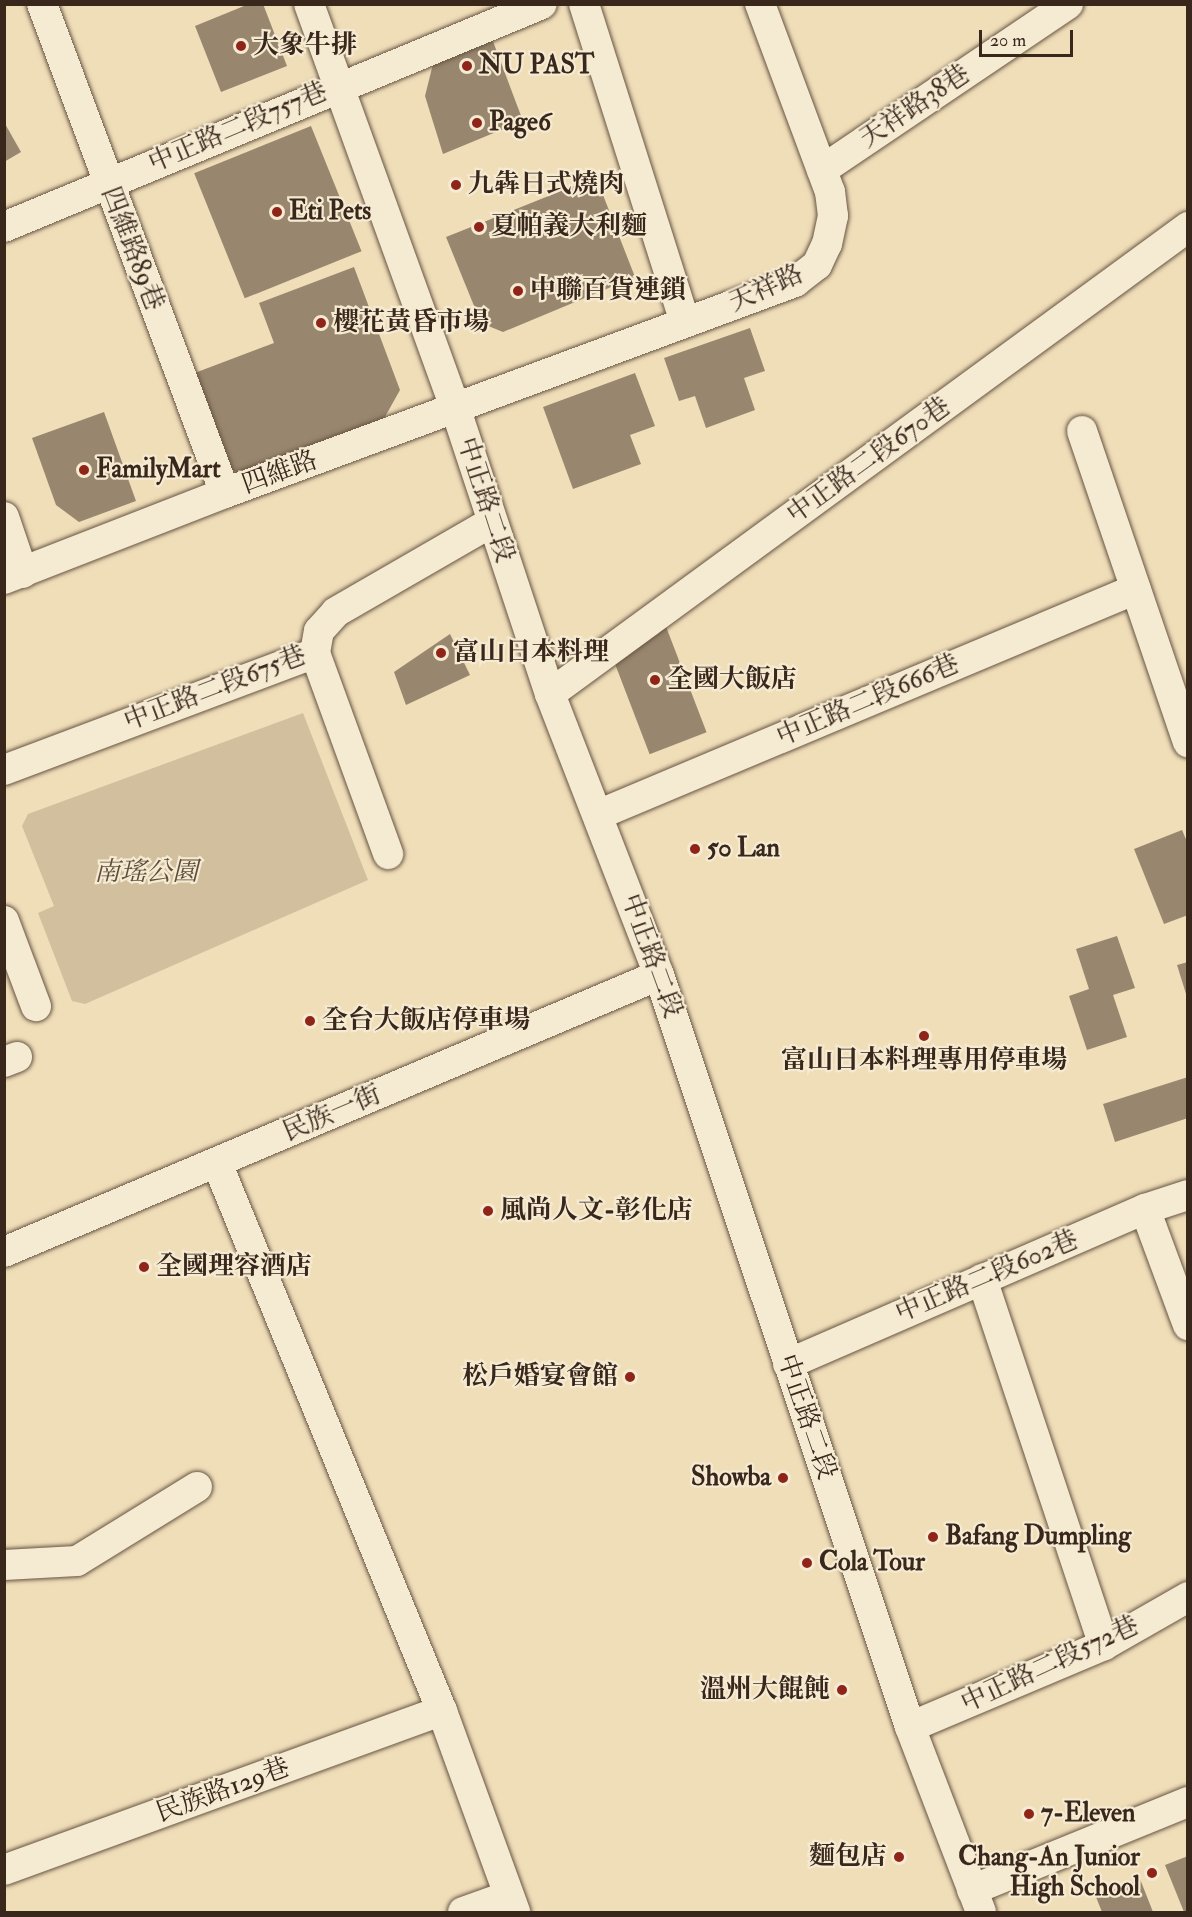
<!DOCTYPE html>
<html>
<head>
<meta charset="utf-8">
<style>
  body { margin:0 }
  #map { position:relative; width:1192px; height:1917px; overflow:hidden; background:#f0deb9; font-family:"IM FELL Double Pica","Noto Serif TC",serif }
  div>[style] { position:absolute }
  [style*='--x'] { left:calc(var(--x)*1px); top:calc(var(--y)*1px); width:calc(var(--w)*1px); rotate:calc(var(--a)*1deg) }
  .green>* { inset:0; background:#d1bf9e }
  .building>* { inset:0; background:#98866e; transform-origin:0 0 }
  .roads { filter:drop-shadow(0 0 2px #675543) drop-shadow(0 0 2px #675543) }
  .minor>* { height:30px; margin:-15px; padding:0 15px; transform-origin:15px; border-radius:15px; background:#f5ead2 }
  .dots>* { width:16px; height:16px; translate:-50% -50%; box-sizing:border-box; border:3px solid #f5ead2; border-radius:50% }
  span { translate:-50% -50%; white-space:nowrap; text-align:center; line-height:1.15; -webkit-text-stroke:4.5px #f5ead2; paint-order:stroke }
  .poi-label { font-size:26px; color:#39271c; font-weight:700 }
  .left { translate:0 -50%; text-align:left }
  .right { translate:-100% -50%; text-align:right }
  .street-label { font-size:26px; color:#39271c }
  .park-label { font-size:26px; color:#5f4d3c; font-style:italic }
  .frame { position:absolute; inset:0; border:6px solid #39271c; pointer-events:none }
  .scale { position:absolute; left:979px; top:30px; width:94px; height:27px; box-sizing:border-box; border:3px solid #39271c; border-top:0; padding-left:8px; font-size:18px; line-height:21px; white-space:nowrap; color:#39271c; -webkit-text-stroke:4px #f5ead2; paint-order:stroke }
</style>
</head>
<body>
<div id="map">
  <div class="green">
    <div style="clip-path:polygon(303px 713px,368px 880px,85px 1004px,72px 1001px,38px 913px,54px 906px,22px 826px,28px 814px)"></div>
  </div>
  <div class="building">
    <div style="clip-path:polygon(249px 4px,263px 4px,287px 66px,221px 92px,195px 26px)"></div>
    <div style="clip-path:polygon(491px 36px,523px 121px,443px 154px,425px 96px,433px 64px)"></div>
    <div style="clip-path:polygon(4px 122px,21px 152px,4px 162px)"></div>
    <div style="left:311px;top:126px;width:135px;height:126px;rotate:68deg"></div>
    <div style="clip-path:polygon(596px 177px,635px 277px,503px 332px,481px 323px,446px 237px)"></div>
    <div style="clip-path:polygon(354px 267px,400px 390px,381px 424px,245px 475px,224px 467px,192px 374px,274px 343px,259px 303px)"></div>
    <div style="clip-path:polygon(750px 328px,765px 371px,744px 378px,755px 410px,706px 428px,695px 396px,679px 401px,664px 358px)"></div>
    <div style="clip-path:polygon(635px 373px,655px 426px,630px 435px,641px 464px,573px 489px,543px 407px)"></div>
    <div style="clip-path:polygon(104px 412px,136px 501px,79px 522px,56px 505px,32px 438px)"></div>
    <div style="left:665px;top:624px;width:116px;height:61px;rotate:69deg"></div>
    <div style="clip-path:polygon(450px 634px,470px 675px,406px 705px,394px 672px)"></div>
    <div style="clip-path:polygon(1182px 830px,1188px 844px,1188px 915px,1164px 924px,1134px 849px)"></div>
    <div style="clip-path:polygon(1117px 936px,1135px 988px,1113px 995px,1127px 1037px,1087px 1050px,1069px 996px,1089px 989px,1076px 949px)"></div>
    <div style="clip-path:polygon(1188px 962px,1188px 997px,1187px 997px,1177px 965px)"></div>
    <div style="clip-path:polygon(1188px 1077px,1188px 1118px,1115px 1142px,1103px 1104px)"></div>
    <div style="clip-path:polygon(1188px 1856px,1188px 1911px,1184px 1912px,1165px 1865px)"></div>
    <div style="clip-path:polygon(1140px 1879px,1153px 1912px,1102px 1912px,1096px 1897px)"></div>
  </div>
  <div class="roads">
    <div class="minor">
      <div style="--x:42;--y:4;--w:522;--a:69.48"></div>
      <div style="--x:309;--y:4;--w:432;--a:70.1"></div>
      <div style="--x:456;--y:410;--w:299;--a:71.7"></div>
      <div style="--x:550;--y:694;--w:301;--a:68.8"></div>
      <div style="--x:659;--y:975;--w:793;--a:71.54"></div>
      <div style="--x:910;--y:1727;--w:198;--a:69"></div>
      <div style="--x:584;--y:4;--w:334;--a:72.4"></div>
      <div style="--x:822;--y:170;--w:297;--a:-34"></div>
      <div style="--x:4;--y:227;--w:582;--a:-22.51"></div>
      <div style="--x:1082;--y:431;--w:329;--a:71.2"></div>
      <div style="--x:4;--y:517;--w:59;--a:71.3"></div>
      <div style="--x:4;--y:579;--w:237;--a:-21.3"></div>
      <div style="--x:225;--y:493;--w:608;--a:-20.31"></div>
      <div style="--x:795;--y:282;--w:28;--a:-38"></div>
      <div style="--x:817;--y:265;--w:23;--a:-65"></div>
      <div style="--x:827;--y:244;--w:29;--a:-78"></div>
      <div style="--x:833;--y:216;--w:24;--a:-97"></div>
      <div style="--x:830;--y:192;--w:201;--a:-110.4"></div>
      <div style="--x:315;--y:653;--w:214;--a:70"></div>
      <div style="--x:550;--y:694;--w:791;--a:-36.2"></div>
      <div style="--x:4;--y:770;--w:332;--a:-20.6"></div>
      <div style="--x:315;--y:653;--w:22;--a:-80"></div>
      <div style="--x:319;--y:631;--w:25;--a:-48"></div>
      <div style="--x:336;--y:612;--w:180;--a:-30"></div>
      <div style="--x:600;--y:814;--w:581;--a:-22.77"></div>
      <div style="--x:4;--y:921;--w:91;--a:69.4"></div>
      <div style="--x:4;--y:1062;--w:14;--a:-21"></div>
      <div style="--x:217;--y:1163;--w:592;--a:67.68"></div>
      <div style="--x:442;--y:1711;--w:214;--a:70"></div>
      <div style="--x:1145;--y:1209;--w:124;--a:69.7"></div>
      <div style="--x:4;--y:1252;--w:711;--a:-22.92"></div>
      <div style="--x:982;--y:1279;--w:386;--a:71.6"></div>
      <div style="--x:788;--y:1364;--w:389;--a:-23.5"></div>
      <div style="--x:1145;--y:1209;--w:45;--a:-18"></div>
      <div style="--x:4;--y:1565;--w:73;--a:-3.1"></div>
      <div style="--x:77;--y:1561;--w:141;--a:-31.7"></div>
      <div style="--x:910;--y:1727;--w:211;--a:-22.9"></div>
      <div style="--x:1104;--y:1645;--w:97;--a:-29.7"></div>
      <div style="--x:4;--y:1870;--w:466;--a:-20"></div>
      <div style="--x:972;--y:1890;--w:233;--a:-22.2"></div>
      <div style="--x:463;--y:1912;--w:48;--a:-19.6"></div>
    </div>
  </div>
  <div class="dots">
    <div style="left:241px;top:46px;background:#8f2418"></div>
    <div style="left:467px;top:66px;background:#8f2418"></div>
    <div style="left:477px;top:123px;background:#8f2418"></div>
    <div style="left:456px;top:185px;background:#8f2418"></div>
    <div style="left:277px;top:212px;background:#8f2418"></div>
    <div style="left:479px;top:227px;background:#8f2418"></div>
    <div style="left:518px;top:291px;background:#8f2418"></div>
    <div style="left:321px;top:323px;background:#8f2418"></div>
    <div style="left:84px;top:470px;background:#8f2418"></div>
    <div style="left:441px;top:653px;background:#8f2418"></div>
    <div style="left:655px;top:680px;background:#8f2418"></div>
    <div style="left:695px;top:849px;background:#8f2418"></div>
    <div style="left:310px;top:1021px;background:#8f2418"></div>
    <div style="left:924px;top:1036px;background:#8f2418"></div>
    <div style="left:488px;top:1211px;background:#8f2418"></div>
    <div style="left:144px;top:1267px;background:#8f2418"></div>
    <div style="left:630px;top:1377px;background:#8f2418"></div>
    <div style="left:783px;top:1478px;background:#8f2418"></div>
    <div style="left:933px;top:1537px;background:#8f2418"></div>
    <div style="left:807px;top:1563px;background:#8f2418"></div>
    <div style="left:842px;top:1690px;background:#8f2418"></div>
    <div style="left:1029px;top:1814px;background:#8f2418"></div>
    <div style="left:899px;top:1857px;background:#8f2418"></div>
    <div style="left:1152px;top:1873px;background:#8f2418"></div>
  </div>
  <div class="poi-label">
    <span class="left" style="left:253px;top:46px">大象牛排</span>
    <span class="left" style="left:479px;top:66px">NU PAST</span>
    <span class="left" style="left:489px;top:123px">Page6</span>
    <span class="left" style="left:468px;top:185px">九犇日式燒肉</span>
    <span class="left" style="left:289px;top:212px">Eti Pets</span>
    <span class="left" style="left:491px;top:227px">夏帕義大利麵</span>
    <span class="left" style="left:530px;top:291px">中聯百貨連鎖</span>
    <span class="left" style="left:333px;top:323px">櫻花黃昏市場</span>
    <span class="left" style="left:96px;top:470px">FamilyMart</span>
    <span class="left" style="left:453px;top:653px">富山日本料理</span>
    <span class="left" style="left:667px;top:680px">全國大飯店</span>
    <span class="left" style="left:707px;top:849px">50 Lan</span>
    <span class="left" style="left:322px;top:1021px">全台大飯店停車場</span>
    <span style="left:924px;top:1061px">富山日本料理專用停車場</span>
    <span class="left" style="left:500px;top:1211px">風尚人文-彰化店</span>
    <span class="left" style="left:156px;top:1267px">全國理容酒店</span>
    <span class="right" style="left:618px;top:1377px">松戶婚宴會館</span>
    <span class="right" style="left:771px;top:1478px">Showba</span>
    <span class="left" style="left:945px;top:1537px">Bafang Dumpling</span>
    <span class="left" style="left:819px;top:1563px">Cola Tour</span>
    <span class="right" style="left:830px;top:1690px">溫州大餛飩</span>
    <span class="left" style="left:1041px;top:1814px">7-Eleven</span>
    <span class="right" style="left:887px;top:1857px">麵包店</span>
    <span class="right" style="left:1140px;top:1873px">Chang-An Junior<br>High School</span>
  </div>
  <div class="street-label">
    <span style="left:915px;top:107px;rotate:-34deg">天祥路38巷</span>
    <span style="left:238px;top:128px;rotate:-23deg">中正路二段757巷</span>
    <span style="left:132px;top:249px;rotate:69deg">四維路89巷</span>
    <span style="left:766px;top:289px;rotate:-24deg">天祥路</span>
    <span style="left:869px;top:461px;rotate:-36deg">中正路二段670巷</span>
    <span style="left:280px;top:473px;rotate:-20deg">四維路</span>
    <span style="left:485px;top:500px;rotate:72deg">中正路二段</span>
    <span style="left:215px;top:689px;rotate:-21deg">中正路二段675巷</span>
    <span style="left:868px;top:701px;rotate:-23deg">中正路二段666巷</span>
    <span style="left:651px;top:956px;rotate:70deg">中正路二段</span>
    <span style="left:332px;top:1114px;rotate:-23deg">民族一街</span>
    <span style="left:987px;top:1277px;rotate:-23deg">中正路二段602巷</span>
    <span style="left:806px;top:1417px;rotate:71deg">中正路二段</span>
    <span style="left:1050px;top:1665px;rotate:-25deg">中正路二段572巷</span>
    <span style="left:223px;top:1791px;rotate:-20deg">民族路129巷</span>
  </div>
  <div class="park-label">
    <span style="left:146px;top:873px">南瑤公園</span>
  </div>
  <div class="frame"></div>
  <div class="scale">20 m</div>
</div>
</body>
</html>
